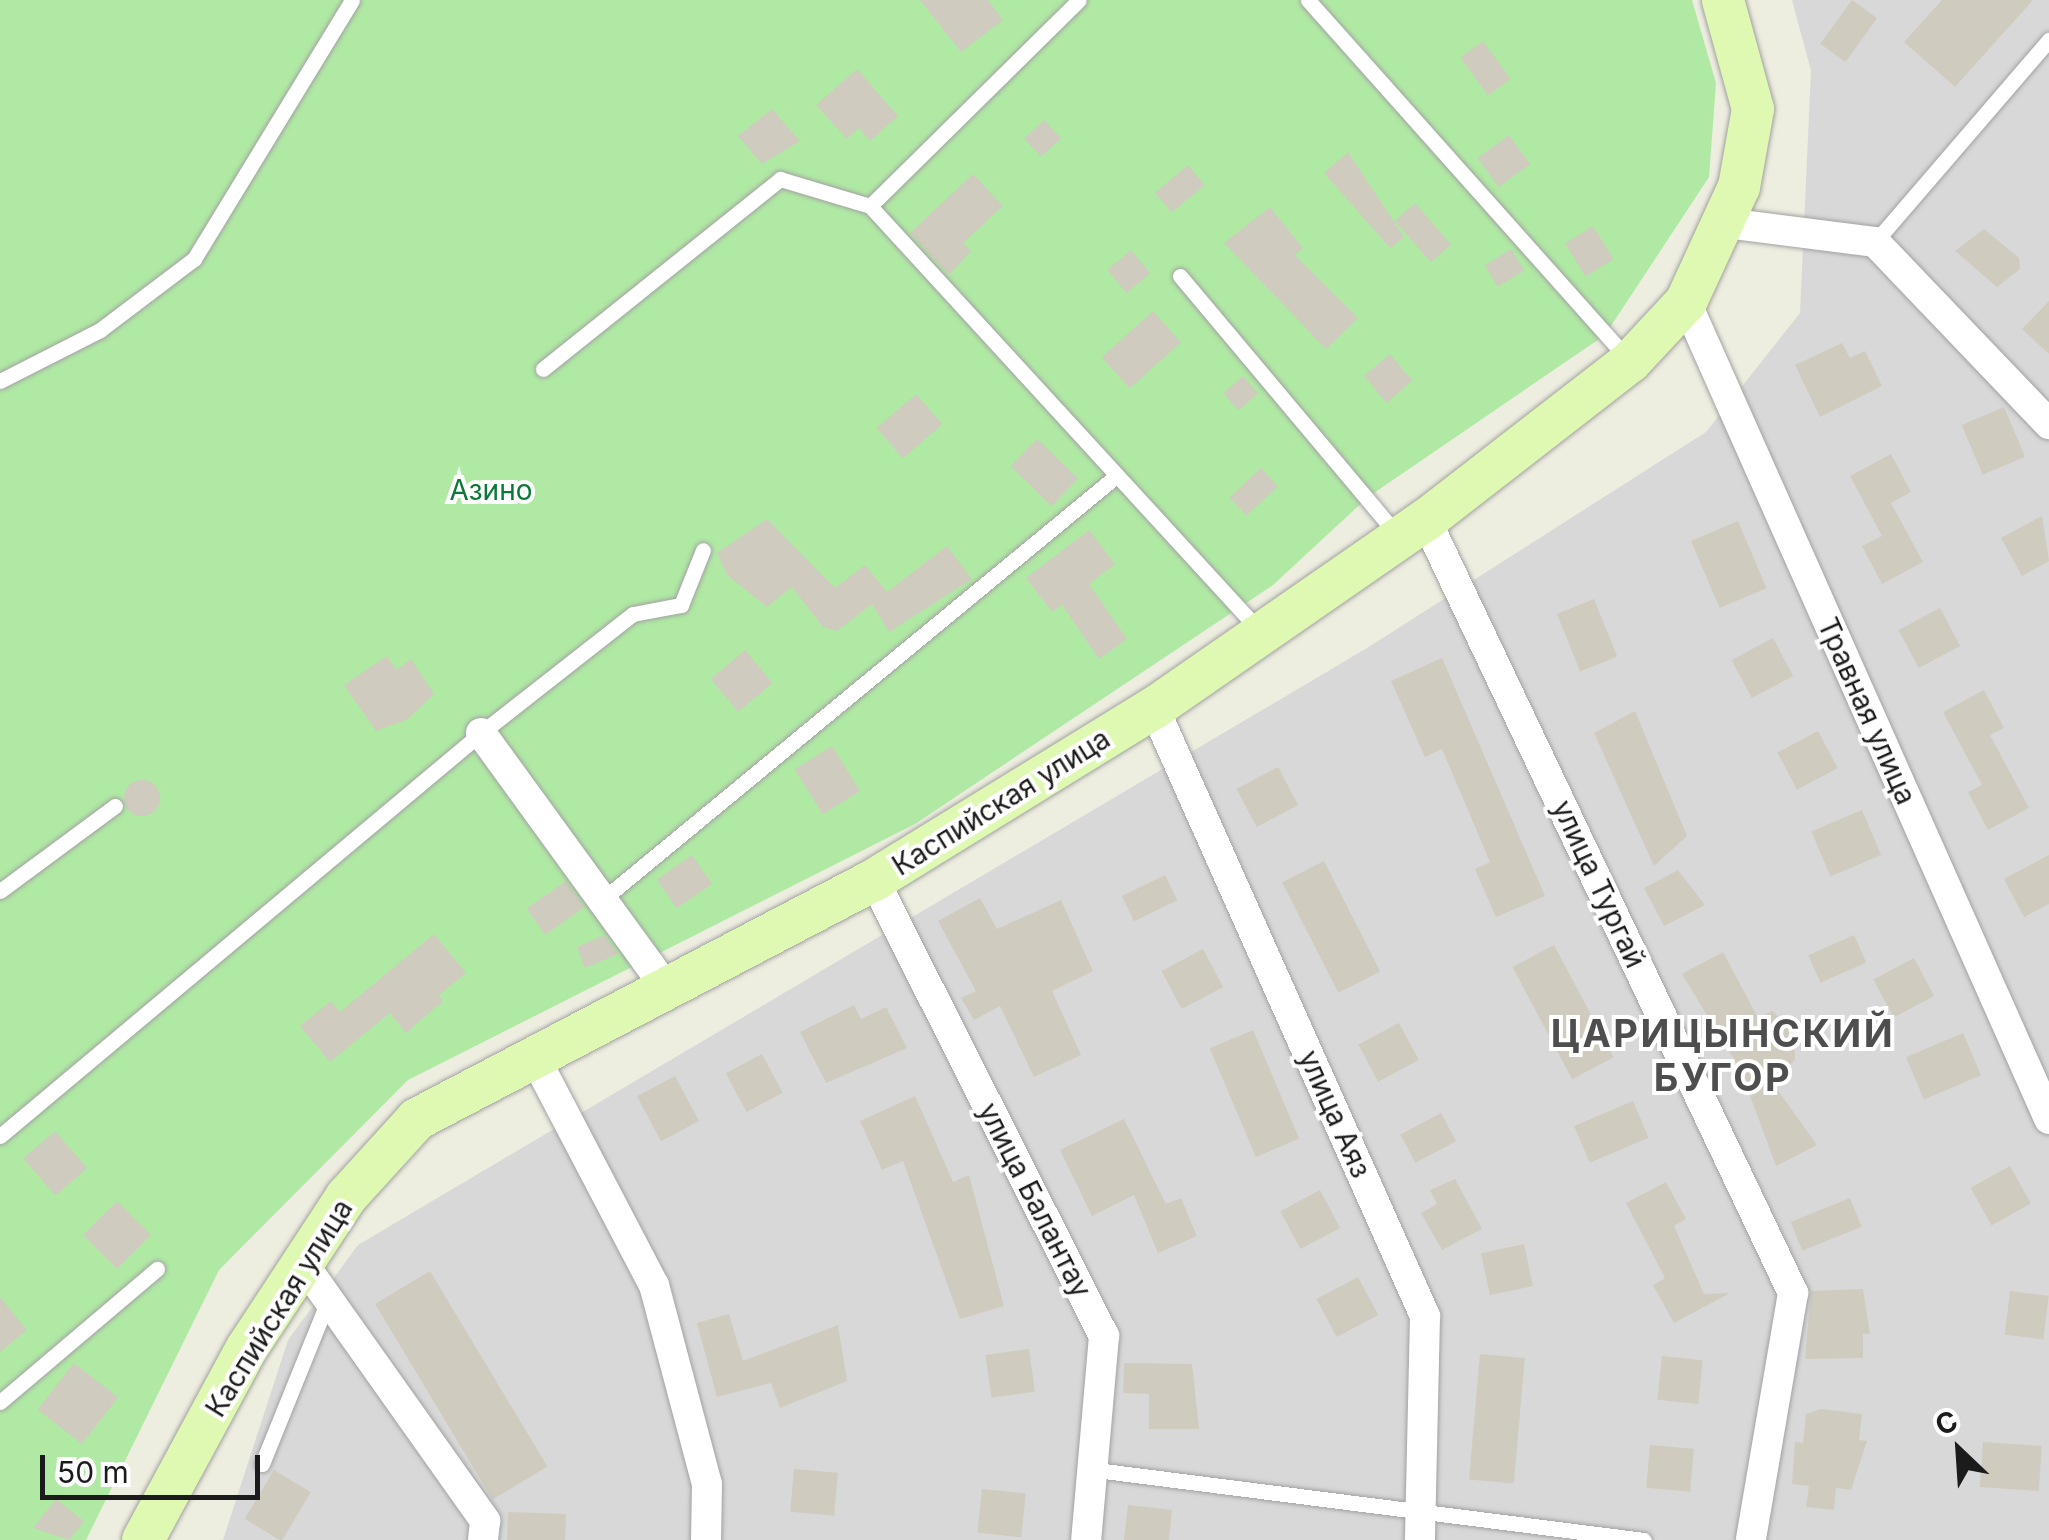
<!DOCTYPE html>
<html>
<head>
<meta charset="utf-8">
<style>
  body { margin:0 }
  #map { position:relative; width:2049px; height:1540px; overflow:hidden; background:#edede0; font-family:Inter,sans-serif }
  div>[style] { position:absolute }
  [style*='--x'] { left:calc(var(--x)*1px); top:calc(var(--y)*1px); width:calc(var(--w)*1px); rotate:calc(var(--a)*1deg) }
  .residential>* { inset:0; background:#d9d8d8 }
  .grass>* { inset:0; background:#b0e9a4 }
  .building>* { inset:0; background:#cfcbbe; transform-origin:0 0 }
  .round { border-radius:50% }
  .roads { filter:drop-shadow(0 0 2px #a2a2a2) drop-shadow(0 0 2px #a2a2a2) }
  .lane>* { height:15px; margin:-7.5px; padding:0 7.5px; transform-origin:7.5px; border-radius:7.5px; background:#fff }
  .street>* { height:30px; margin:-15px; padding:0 15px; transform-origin:15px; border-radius:15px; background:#fff }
  .secondary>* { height:42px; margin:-21px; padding:0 21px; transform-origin:21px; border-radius:21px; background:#dff9b2 }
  span { translate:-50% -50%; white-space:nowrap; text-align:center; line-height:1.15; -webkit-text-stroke:8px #fff; paint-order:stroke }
  .park-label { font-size:28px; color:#0a7836 }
  .street-label { font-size:28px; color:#1b1b1b }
  .district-label { font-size:38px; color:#4e4e4e; font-weight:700; letter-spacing:2.5px }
  .north { position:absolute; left:1909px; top:1400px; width:100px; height:100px; -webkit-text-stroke:8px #fff; paint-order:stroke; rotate:335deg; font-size:28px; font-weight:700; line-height:40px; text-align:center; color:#1b1b1b }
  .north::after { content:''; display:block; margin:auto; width:35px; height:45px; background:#1b1b1b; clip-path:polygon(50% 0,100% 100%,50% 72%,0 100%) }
  .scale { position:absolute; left:40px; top:1455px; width:220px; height:45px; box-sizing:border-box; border:5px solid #1b1b1b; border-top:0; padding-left:12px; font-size:30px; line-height:35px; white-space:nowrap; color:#1b1b1b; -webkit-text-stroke:8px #fff; paint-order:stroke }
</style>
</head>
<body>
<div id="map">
  <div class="residential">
    <div style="clip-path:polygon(1792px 0,2049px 0,2049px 1540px,223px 1540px,288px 1340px,358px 1245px,1367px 648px,1706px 432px,1800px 313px,1811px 71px)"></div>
  </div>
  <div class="grass">
    <div style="clip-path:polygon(0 0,1692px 0,1716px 83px,1709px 177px,1605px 335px,1368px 497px,1273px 585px,915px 824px,408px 1080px,219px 1270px,86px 1540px,0 1540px)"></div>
  </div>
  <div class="building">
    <div style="clip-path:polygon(920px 0,988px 0,1003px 20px,961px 52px)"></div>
    <div style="left:1852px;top:0;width:31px;height:54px;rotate:36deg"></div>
    <div style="clip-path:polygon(1942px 0,2033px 0,1955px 87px,1904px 42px)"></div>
    <div style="left:1483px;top:41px;width:47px;height:28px;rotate:54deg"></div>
    <div style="clip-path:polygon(857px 69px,898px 116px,870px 141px,859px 128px,847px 139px,816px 105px)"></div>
    <div style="clip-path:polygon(772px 109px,800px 141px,762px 164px,738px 136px)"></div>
    <div style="left:1044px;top:120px;width:25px;height:27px;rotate:47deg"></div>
    <div style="left:1509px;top:135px;width:36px;height:39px;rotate:54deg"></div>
    <div style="clip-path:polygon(1348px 152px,1404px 237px,1390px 248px,1324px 173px)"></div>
    <div style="left:1188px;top:165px;width:26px;height:43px;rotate:50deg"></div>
    <div style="clip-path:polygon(973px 174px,1003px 206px,963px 243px,971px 251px,949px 275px,910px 233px)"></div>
    <div style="left:1415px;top:203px;width:55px;height:27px;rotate:49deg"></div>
    <div style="clip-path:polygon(1270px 207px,1303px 248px,1295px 255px,1358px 318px,1326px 349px,1224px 243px)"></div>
    <div style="left:1593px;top:226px;width:39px;height:33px;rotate:58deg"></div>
    <div style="clip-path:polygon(1984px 229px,2019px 258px,2020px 269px,1997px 287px,1955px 251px)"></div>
    <div style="left:1511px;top:249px;width:25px;height:31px;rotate:58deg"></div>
    <div style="left:1131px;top:250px;width:30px;height:31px;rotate:50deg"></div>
    <div style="clip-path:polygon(2049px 301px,2049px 354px,2022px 329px)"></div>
    <div style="left:1153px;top:311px;width:42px;height:69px;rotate:48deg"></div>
    <div style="clip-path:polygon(1842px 343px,1850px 358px,1865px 351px,1882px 386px,1820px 417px,1795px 365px)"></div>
    <div style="left:1390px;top:354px;width:35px;height:34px;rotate:50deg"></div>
    <div style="left:1243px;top:376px;width:23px;height:26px;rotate:49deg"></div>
    <div style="left:916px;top:394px;width:40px;height:52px;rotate:49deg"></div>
    <div style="left:2004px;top:407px;width:54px;height:46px;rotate:67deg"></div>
    <div style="left:1037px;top:439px;width:57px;height:38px;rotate:44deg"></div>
    <div style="clip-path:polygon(1891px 454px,1911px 492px,1891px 503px,1923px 562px,1882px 584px,1862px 546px,1882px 536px,1850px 476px)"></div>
    <div style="left:1261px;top:468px;width:25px;height:43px;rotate:47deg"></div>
    <div style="clip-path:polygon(2042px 516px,2049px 561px,2022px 576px,2001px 538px)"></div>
    <div style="clip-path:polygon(767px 519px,835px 588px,865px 565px,887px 592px,947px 546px,972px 579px,889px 632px,872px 604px,837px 631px,823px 627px,792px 587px,767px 607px,727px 575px,717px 553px)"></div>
    <div style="left:1738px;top:521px;width:73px;height:51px;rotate:67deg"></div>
    <div style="clip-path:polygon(1089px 530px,1115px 564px,1089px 584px,1127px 639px,1099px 659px,1062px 605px,1052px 612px,1026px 578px)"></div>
    <div style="left:1594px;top:599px;width:62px;height:40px;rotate:68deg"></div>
    <div style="left:1940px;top:608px;width:43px;height:47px;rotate:62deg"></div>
    <div style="left:1773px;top:638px;width:43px;height:47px;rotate:62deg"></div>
    <div style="left:745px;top:650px;width:43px;height:45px;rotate:50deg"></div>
    <div style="clip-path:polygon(387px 656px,396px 670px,411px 659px,434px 694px,408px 719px,376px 731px,344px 685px)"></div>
    <div style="clip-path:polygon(1442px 658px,1545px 896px,1496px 917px,1475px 869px,1490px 862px,1442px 749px,1425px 757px,1391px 681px)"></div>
    <div style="clip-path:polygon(1984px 690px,2004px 728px,1990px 735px,2029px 808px,1988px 830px,1968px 792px,1982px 785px,1943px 712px)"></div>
    <div style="clip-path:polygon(1635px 711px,1687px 836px,1654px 866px,1594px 733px)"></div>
    <div style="left:1818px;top:731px;width:42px;height:46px;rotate:62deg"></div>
    <div style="left:832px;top:746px;width:53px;height:44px;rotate:58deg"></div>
    <div style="left:1278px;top:767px;width:43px;height:47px;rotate:62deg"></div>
    <div class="round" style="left:124px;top:780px;width:36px;height:36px"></div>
    <div style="left:1862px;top:810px;width:49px;height:55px;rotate:67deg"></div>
    <div style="left:692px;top:855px;width:35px;height:43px;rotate:55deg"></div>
    <div style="clip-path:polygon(2049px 855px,2049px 904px,2024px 917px,2004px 879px)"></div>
    <div style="left:1324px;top:861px;width:124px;height:47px;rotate:63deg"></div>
    <div style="clip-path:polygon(1678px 870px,1705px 905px,1664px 926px,1644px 888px)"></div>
    <div style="left:1165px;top:875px;width:28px;height:48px;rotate:64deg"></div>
    <div style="left:566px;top:881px;width:32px;height:48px;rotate:55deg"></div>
    <div style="clip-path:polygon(980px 898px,997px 929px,1061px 900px,1093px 971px,1052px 991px,1081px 1055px,1034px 1077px,1000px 1006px,974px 1020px,961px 998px,976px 991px,938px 921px)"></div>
    <div style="clip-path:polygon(434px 934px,466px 973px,439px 995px,443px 1001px,406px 1033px,390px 1013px,330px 1062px,300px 1026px,331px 1001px,340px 1012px)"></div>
    <div style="clip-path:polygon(604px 935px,618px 954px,585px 968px,577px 947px)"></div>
    <div style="left:1854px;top:935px;width:30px;height:50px;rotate:66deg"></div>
    <div style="left:1554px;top:945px;width:127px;height:47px;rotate:62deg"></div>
    <div style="left:1203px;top:949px;width:43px;height:47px;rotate:62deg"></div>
    <div style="clip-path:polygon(1723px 952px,1758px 1018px,1772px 1011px,1794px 1030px,1795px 1060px,1772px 1082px,1817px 1145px,1776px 1166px,1741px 1071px,1682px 974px)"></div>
    <div style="left:1914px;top:958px;width:43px;height:46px;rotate:62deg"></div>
    <div style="clip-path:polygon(854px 1005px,861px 1019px,886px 1007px,907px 1048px,826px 1083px,800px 1032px)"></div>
    <div style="left:1399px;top:1023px;width:42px;height:46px;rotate:62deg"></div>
    <div style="left:1253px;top:1030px;width:118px;height:47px;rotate:67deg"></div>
    <div style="left:1963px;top:1033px;width:46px;height:62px;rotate:67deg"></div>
    <div style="left:762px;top:1054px;width:44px;height:41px;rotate:62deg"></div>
    <div style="left:675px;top:1076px;width:51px;height:43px;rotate:62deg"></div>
    <div style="clip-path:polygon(915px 1096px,953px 1182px,969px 1175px,1004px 1306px,960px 1319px,903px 1161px,882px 1170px,860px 1121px)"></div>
    <div style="left:1633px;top:1101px;width:40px;height:64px;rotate:67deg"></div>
    <div style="left:1441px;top:1113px;width:32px;height:46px;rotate:62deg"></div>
    <div style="clip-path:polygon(1124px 1119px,1166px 1204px,1181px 1198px,1197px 1236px,1158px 1253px,1134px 1195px,1092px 1216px,1060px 1150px)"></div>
    <div style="left:55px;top:1131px;width:49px;height:42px;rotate:49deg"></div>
    <div style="left:2010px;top:1166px;width:43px;height:45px;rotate:61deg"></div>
    <div style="clip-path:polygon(1455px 1179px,1482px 1229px,1442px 1250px,1421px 1213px,1437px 1204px,1430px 1190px)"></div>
    <div style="clip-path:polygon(1666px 1182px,1686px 1219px,1674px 1226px,1704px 1294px,1730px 1293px,1674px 1323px,1653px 1285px,1665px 1278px,1626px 1203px)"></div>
    <div style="left:1320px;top:1190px;width:43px;height:45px;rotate:62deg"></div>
    <div style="left:1850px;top:1198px;width:31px;height:64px;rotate:68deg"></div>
    <div style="left:117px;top:1201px;width:48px;height:48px;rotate:45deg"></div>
    <div style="left:1524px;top:1244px;width:43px;height:44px;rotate:78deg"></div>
    <div style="left:430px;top:1271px;width:228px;height:64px;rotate:59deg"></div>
    <div style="left:1358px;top:1277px;width:43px;height:47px;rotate:62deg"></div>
    <div style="clip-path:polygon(1863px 1289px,1870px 1334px,1863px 1334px,1863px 1358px,1805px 1359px,1811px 1291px)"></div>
    <div style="left:2010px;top:1291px;width:39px;height:44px;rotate:7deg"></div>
    <div style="clip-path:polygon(0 1297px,27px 1330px,0 1352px)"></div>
    <div style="clip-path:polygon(729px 1314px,743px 1361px,838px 1325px,847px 1381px,780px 1408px,771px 1383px,717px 1397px,697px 1323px)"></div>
    <div style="left:1029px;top:1349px;width:43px;height:44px;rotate:82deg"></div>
    <div style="left:1480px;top:1354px;width:45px;height:126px;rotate:5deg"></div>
    <div style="left:1662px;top:1356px;width:41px;height:44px;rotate:6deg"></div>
    <div style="left:74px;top:1363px;width:56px;height:59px;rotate:38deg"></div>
    <div style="clip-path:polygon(1124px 1363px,1192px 1364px,1199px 1429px,1149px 1429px,1149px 1394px,1123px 1393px)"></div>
    <div style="clip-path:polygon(1821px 1409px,1862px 1414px,1859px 1440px,1867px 1441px,1851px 1490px,1836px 1488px,1834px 1510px,1806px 1507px,1809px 1486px,1792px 1484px,1795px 1442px,1803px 1443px,1806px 1414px)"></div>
    <div style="left:1983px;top:1442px;width:59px;height:45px;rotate:4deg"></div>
    <div style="left:1650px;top:1445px;width:44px;height:43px;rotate:5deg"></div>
    <div style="left:794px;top:1469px;width:44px;height:43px;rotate:5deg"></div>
    <div style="left:274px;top:1470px;width:43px;height:57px;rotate:31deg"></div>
    <div style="left:982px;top:1489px;width:44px;height:44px;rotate:6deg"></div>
    <div style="clip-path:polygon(56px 1499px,84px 1521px,69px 1540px,33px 1528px)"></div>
    <div style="clip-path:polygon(1128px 1505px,1172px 1510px,1169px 1540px,1124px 1540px)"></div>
    <div style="left:508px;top:1512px;width:58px;height:28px;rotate:2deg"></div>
  </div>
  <div class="roads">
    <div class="lane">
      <div style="--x:1308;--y:0;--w:481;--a:48.3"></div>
      <div style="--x:870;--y:206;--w:575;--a:47.47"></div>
      <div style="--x:1875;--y:242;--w:267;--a:-49.3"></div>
      <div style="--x:1180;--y:276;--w:341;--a:50"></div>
      <div style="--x:543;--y:369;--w:304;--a:-38.7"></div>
      <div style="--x:780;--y:179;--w:94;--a:16.7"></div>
      <div style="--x:870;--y:206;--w:293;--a:-44.6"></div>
      <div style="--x:0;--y:381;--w:112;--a:-27"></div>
      <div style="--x:100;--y:330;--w:118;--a:-37.1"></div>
      <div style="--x:194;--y:259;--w:303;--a:-58.6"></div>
      <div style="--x:0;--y:891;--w:143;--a:-36.5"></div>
      <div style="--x:602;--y:900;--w:665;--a:-39.51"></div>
      <div style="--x:0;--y:1136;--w:628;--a:-39.96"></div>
      <div style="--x:481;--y:733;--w:193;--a:-38.1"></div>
      <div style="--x:633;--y:614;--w:49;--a:-10.6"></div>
      <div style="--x:681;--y:605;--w:59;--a:-68.2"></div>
      <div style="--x:0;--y:1402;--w:206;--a:-40.3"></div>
      <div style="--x:262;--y:1464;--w:176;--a:-68"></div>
      <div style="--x:1096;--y:1470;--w:552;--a:7.28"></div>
    </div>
    <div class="street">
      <div style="--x:1726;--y:223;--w:150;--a:7.3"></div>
      <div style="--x:1875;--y:242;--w:252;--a:46.3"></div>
      <div style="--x:1686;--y:302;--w:894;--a:66.04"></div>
      <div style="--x:1426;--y:520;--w:856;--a:64.6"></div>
      <div style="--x:1793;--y:1293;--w:251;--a:99.7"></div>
      <div style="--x:1154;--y:708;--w:666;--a:65.98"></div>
      <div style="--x:1425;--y:1316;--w:224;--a:91.3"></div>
      <div style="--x:481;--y:733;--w:315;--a:54"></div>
      <div style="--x:874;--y:880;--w:511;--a:63.23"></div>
      <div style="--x:1104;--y:1336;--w:205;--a:95"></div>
      <div style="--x:533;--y:1054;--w:261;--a:62.4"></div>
      <div style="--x:654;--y:1285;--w:206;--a:75.1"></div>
      <div style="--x:707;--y:1484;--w:56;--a:91"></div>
      <div style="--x:304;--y:1265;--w:314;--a:54.7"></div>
      <div style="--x:485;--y:1521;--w:19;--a:96"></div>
    </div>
    <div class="secondary">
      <div style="--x:143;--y:1540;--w:218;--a:-61.6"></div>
      <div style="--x:247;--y:1348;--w:181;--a:-56.7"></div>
      <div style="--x:346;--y:1197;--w:105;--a:-47.7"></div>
      <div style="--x:417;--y:1119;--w:516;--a:-27.61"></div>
      <div style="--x:874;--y:880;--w:329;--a:-31.6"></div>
      <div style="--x:1154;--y:708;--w:331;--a:-34.7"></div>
      <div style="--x:1426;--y:520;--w:258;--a:-37.8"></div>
      <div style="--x:1630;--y:362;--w:82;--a:-47"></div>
      <div style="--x:1686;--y:302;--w:127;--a:-65.3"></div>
      <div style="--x:1739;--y:187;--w:79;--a:-79.8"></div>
      <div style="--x:1753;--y:109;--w:113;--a:-105.4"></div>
    </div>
  </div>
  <div class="park-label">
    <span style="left:491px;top:490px">Азино</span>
  </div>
  <div class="street-label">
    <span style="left:1867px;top:711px;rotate:66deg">Травная улица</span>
    <span style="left:1001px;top:802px;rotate:-32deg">Каспийская улица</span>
    <span style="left:1599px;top:884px;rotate:65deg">улица Тургай</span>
    <span style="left:1335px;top:1114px;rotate:66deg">улица Аяз</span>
    <span style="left:1035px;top:1200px;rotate:63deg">улица Балантау</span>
    <span style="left:279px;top:1308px;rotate:-58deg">Каспийская улица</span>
  </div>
  <div class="district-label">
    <span style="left:1723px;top:1056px">ЦАРИЦЫНСКИЙ<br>БУГОР</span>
  </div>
  <div class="north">С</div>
  <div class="scale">50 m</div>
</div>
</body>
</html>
